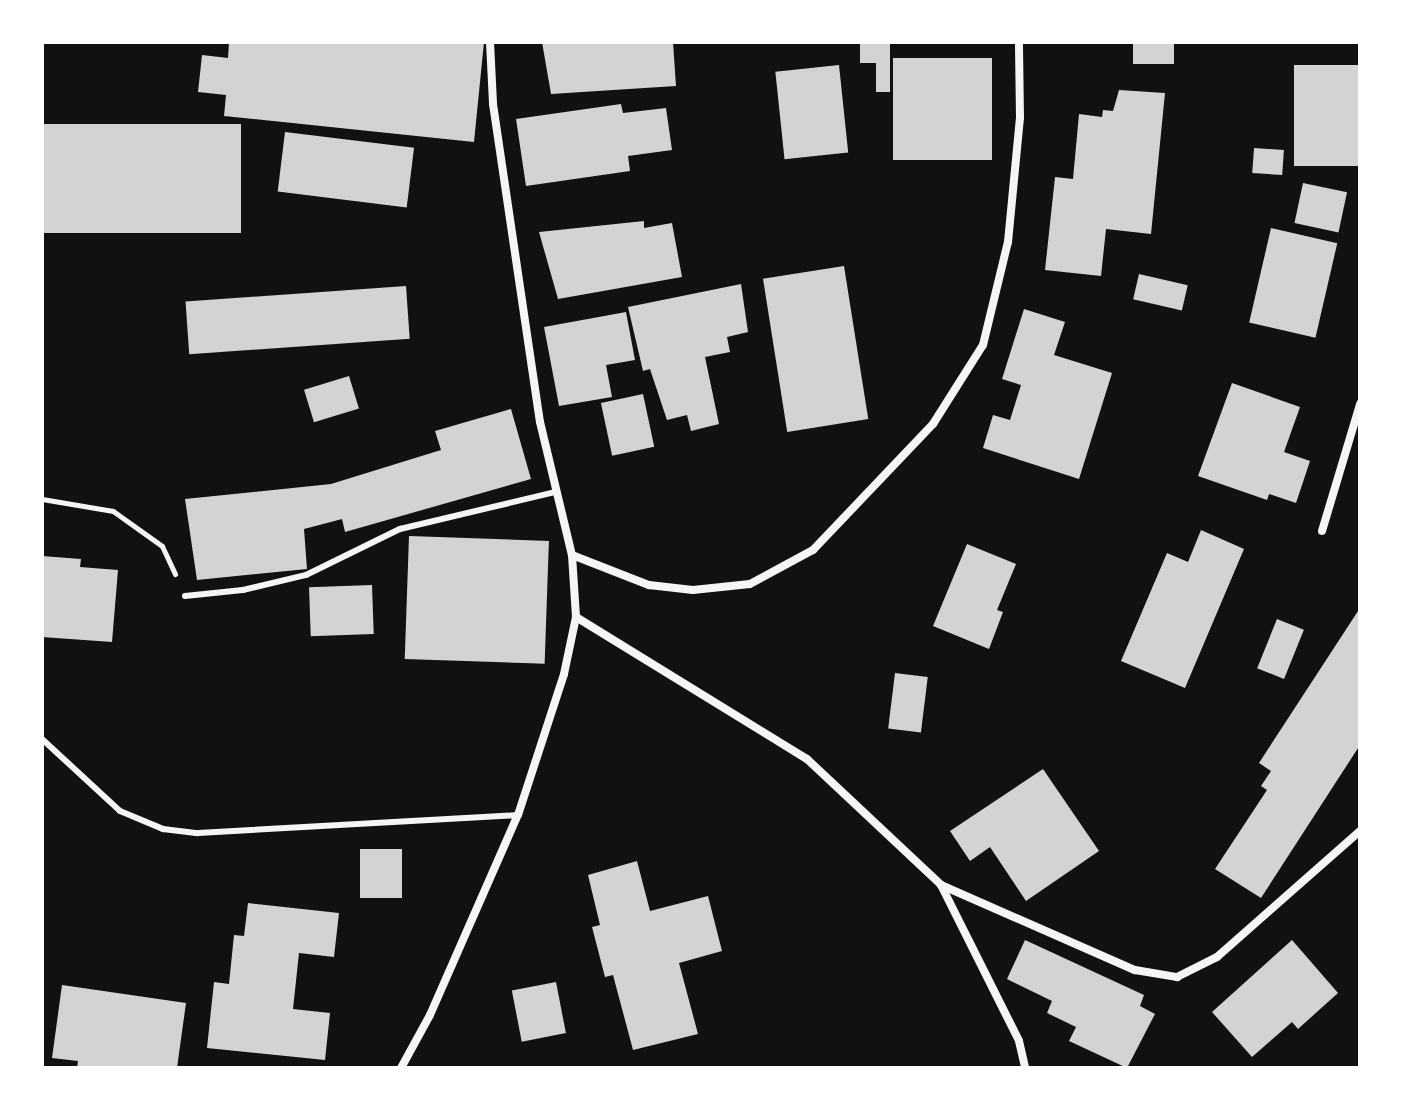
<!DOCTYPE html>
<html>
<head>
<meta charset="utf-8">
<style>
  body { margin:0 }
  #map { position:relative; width:1402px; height:1110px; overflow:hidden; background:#111; font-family:"Fira Sans Condensed",sans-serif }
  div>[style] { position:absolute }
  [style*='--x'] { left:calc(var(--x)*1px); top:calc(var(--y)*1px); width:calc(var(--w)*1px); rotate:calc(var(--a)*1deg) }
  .building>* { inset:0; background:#d3d3d3; transform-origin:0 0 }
  .path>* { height:5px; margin:-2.5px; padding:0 2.5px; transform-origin:2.5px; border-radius:2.5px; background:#f5f5f5 }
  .service>* { height:6px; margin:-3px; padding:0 3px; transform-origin:3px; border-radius:3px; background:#f5f5f5 }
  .minor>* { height:8px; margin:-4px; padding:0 4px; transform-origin:4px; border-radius:4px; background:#f5f5f5 }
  span { translate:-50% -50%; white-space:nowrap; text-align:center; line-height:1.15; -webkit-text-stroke:6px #fff; paint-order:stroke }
  .frame { position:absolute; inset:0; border:44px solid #fff; pointer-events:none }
</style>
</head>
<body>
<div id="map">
  <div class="building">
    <div style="clip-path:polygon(229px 42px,484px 42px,474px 142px,224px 116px,226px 95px,198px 92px,202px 55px,228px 58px)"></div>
    <div style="clip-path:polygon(542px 42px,673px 42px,676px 86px,551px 94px)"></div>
    <div style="clip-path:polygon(860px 42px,890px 42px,890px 92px,876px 92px,876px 63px,860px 63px)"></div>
    <div style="left:1133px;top:42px;width:41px;height:22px"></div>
    <div style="left:893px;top:58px;width:99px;height:102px"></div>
    <div style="left:839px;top:65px;width:88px;height:64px;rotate:84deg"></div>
    <div style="left:1294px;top:65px;width:66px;height:101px"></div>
    <div style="clip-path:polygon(1119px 90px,1165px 93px,1151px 234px,1106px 229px,1101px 276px,1045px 270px,1055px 177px,1073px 179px,1079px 114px,1102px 117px,1103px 110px,1113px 111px)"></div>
    <div style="clip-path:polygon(621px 104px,623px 113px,666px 108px,672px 150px,628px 156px,630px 171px,526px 186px,516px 119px)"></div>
    <div style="left:42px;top:124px;width:199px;height:109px"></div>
    <div style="left:285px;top:132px;width:130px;height:60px;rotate:7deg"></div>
    <div style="left:1254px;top:148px;width:30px;height:25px;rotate:4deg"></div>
    <div style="left:1303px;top:183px;width:45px;height:41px;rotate:12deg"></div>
    <div style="clip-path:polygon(644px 221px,644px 228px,672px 223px,682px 277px,558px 299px,539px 232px)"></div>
    <div style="left:1271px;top:228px;width:68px;height:97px;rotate:13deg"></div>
    <div style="left:844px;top:266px;width:155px;height:82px;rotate:81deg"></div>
    <div style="left:1139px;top:274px;width:50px;height:26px;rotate:13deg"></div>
    <div style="clip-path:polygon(741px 284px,748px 332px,727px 337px,730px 352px,705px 357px,719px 424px,691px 431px,687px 415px,667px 420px,650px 369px,643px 371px,628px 307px)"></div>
    <div style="left:406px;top:286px;width:53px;height:221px;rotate:86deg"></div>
    <div style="clip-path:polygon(1024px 309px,1065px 322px,1054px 355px,1112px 373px,1079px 479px,983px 448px,993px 415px,1010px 420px,1021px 385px,1002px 379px)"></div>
    <div style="clip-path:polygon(626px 312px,635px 360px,606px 365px,612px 397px,559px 406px,544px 327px)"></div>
    <div style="left:349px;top:376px;width:34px;height:47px;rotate:73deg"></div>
    <div style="clip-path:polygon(1232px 383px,1300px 407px,1284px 452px,1310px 461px,1296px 503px,1269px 494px,1267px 500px,1198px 476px)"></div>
    <div style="left:643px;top:394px;width:54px;height:43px;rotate:78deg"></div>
    <div style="clip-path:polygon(511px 409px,531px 479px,345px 532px,342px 519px,304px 529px,307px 569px,197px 580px,185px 499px,331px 484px,441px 450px,435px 431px)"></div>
    <div style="clip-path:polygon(1201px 530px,1244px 549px,1185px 688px,1121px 661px,1167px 553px,1188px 562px)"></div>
    <div style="left:409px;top:536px;width:140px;height:123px;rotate:2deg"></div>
    <div style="clip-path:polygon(967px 544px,1016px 564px,997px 610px,1003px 612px,989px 649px,933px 626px)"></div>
    <div style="clip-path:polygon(42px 556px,81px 559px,80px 567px,118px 570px,112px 642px,42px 637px)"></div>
    <div style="left:372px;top:585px;width:49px;height:63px;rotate:88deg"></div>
    <div style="clip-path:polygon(1360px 608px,1360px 745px,1261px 898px,1215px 869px,1267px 790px,1261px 786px,1271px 771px,1259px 763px)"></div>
    <div style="left:1277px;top:619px;width:29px;height:53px;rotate:22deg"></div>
    <div style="left:895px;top:673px;width:33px;height:56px;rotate:7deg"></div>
    <div style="clip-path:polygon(1043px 769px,1099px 851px,1026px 901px,990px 847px,970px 861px,950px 831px)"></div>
    <div style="left:360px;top:849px;width:42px;height:49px"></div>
    <div style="clip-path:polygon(637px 861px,650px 911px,708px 896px,722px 951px,679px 963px,698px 1034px,633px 1050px,613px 975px,605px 977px,592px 927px,600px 925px,588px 875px)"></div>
    <div style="clip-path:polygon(248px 903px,339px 913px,334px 957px,299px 953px,293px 1009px,330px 1013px,325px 1060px,207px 1048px,214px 982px,229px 984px,234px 935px,244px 936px)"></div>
    <div style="clip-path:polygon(1025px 940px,1144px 995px,1140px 1006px,1155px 1014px,1127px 1068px,1069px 1041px,1076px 1027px,1047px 1013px,1052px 1001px,1007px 979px)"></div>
    <div style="clip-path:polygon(1292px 940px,1338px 993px,1298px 1029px,1292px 1022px,1252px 1057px,1212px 1012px)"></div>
    <div style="left:556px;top:982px;width:52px;height:45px;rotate:79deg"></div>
    <div style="clip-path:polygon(62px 985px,186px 1003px,177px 1068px,77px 1068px,78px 1061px,52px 1058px)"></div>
  </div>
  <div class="path">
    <div style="--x:42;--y:499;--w:72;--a:9.6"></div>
    <div style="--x:113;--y:511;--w:60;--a:35.5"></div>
    <div style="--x:162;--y:546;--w:31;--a:65"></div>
  </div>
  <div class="service">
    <div style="--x:185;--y:596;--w:58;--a:-5.9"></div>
    <div style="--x:243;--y:590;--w:65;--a:-13.4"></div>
    <div style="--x:306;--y:575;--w:105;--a:-26.1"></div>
    <div style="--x:400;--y:529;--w:159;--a:-13.4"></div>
    <div style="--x:42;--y:739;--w:106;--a:42.7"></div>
    <div style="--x:120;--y:811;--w:47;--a:22.7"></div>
    <div style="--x:163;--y:829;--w:35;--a:7"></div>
    <div style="--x:198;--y:833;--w:321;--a:-3.2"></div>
  </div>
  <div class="minor">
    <div style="--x:490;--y:42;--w:62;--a:87.2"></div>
    <div style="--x:493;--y:104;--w:321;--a:81.6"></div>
    <div style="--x:540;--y:422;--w:137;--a:76.5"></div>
    <div style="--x:572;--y:555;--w:62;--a:86.3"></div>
    <div style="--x:576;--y:617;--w:271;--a:31.6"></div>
    <div style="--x:807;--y:759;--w:184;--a:43.2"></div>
    <div style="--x:941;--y:885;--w:174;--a:63.4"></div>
    <div style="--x:1019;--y:1041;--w:28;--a:77"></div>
    <div style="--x:1322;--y:531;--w:133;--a:-73.3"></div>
    <div style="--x:572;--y:555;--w:83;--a:21.3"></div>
    <div style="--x:649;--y:585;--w:44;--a:6.5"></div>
    <div style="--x:693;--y:590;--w:57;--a:-6"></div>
    <div style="--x:750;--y:584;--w:72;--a:-28.4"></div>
    <div style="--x:813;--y:550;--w:174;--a:-46.4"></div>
    <div style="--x:933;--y:424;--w:93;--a:-57.7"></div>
    <div style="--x:983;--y:345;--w:106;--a:-76.4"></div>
    <div style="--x:1008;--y:242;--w:125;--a:-84.5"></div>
    <div style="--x:1020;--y:118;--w:76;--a:-90.8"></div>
    <div style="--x:941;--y:885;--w:212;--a:23.7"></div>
    <div style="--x:1135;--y:970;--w:43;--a:9.5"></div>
    <div style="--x:1177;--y:977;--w:45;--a:-26.6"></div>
    <div style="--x:1217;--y:957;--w:191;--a:-41.4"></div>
    <div style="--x:401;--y:1068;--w:60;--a:-61.3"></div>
    <div style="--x:430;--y:1015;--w:219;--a:-66.3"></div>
    <div style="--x:518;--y:815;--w:148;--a:-71.9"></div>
    <div style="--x:564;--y:674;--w:58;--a:-78.1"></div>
  </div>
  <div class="frame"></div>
</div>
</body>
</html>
